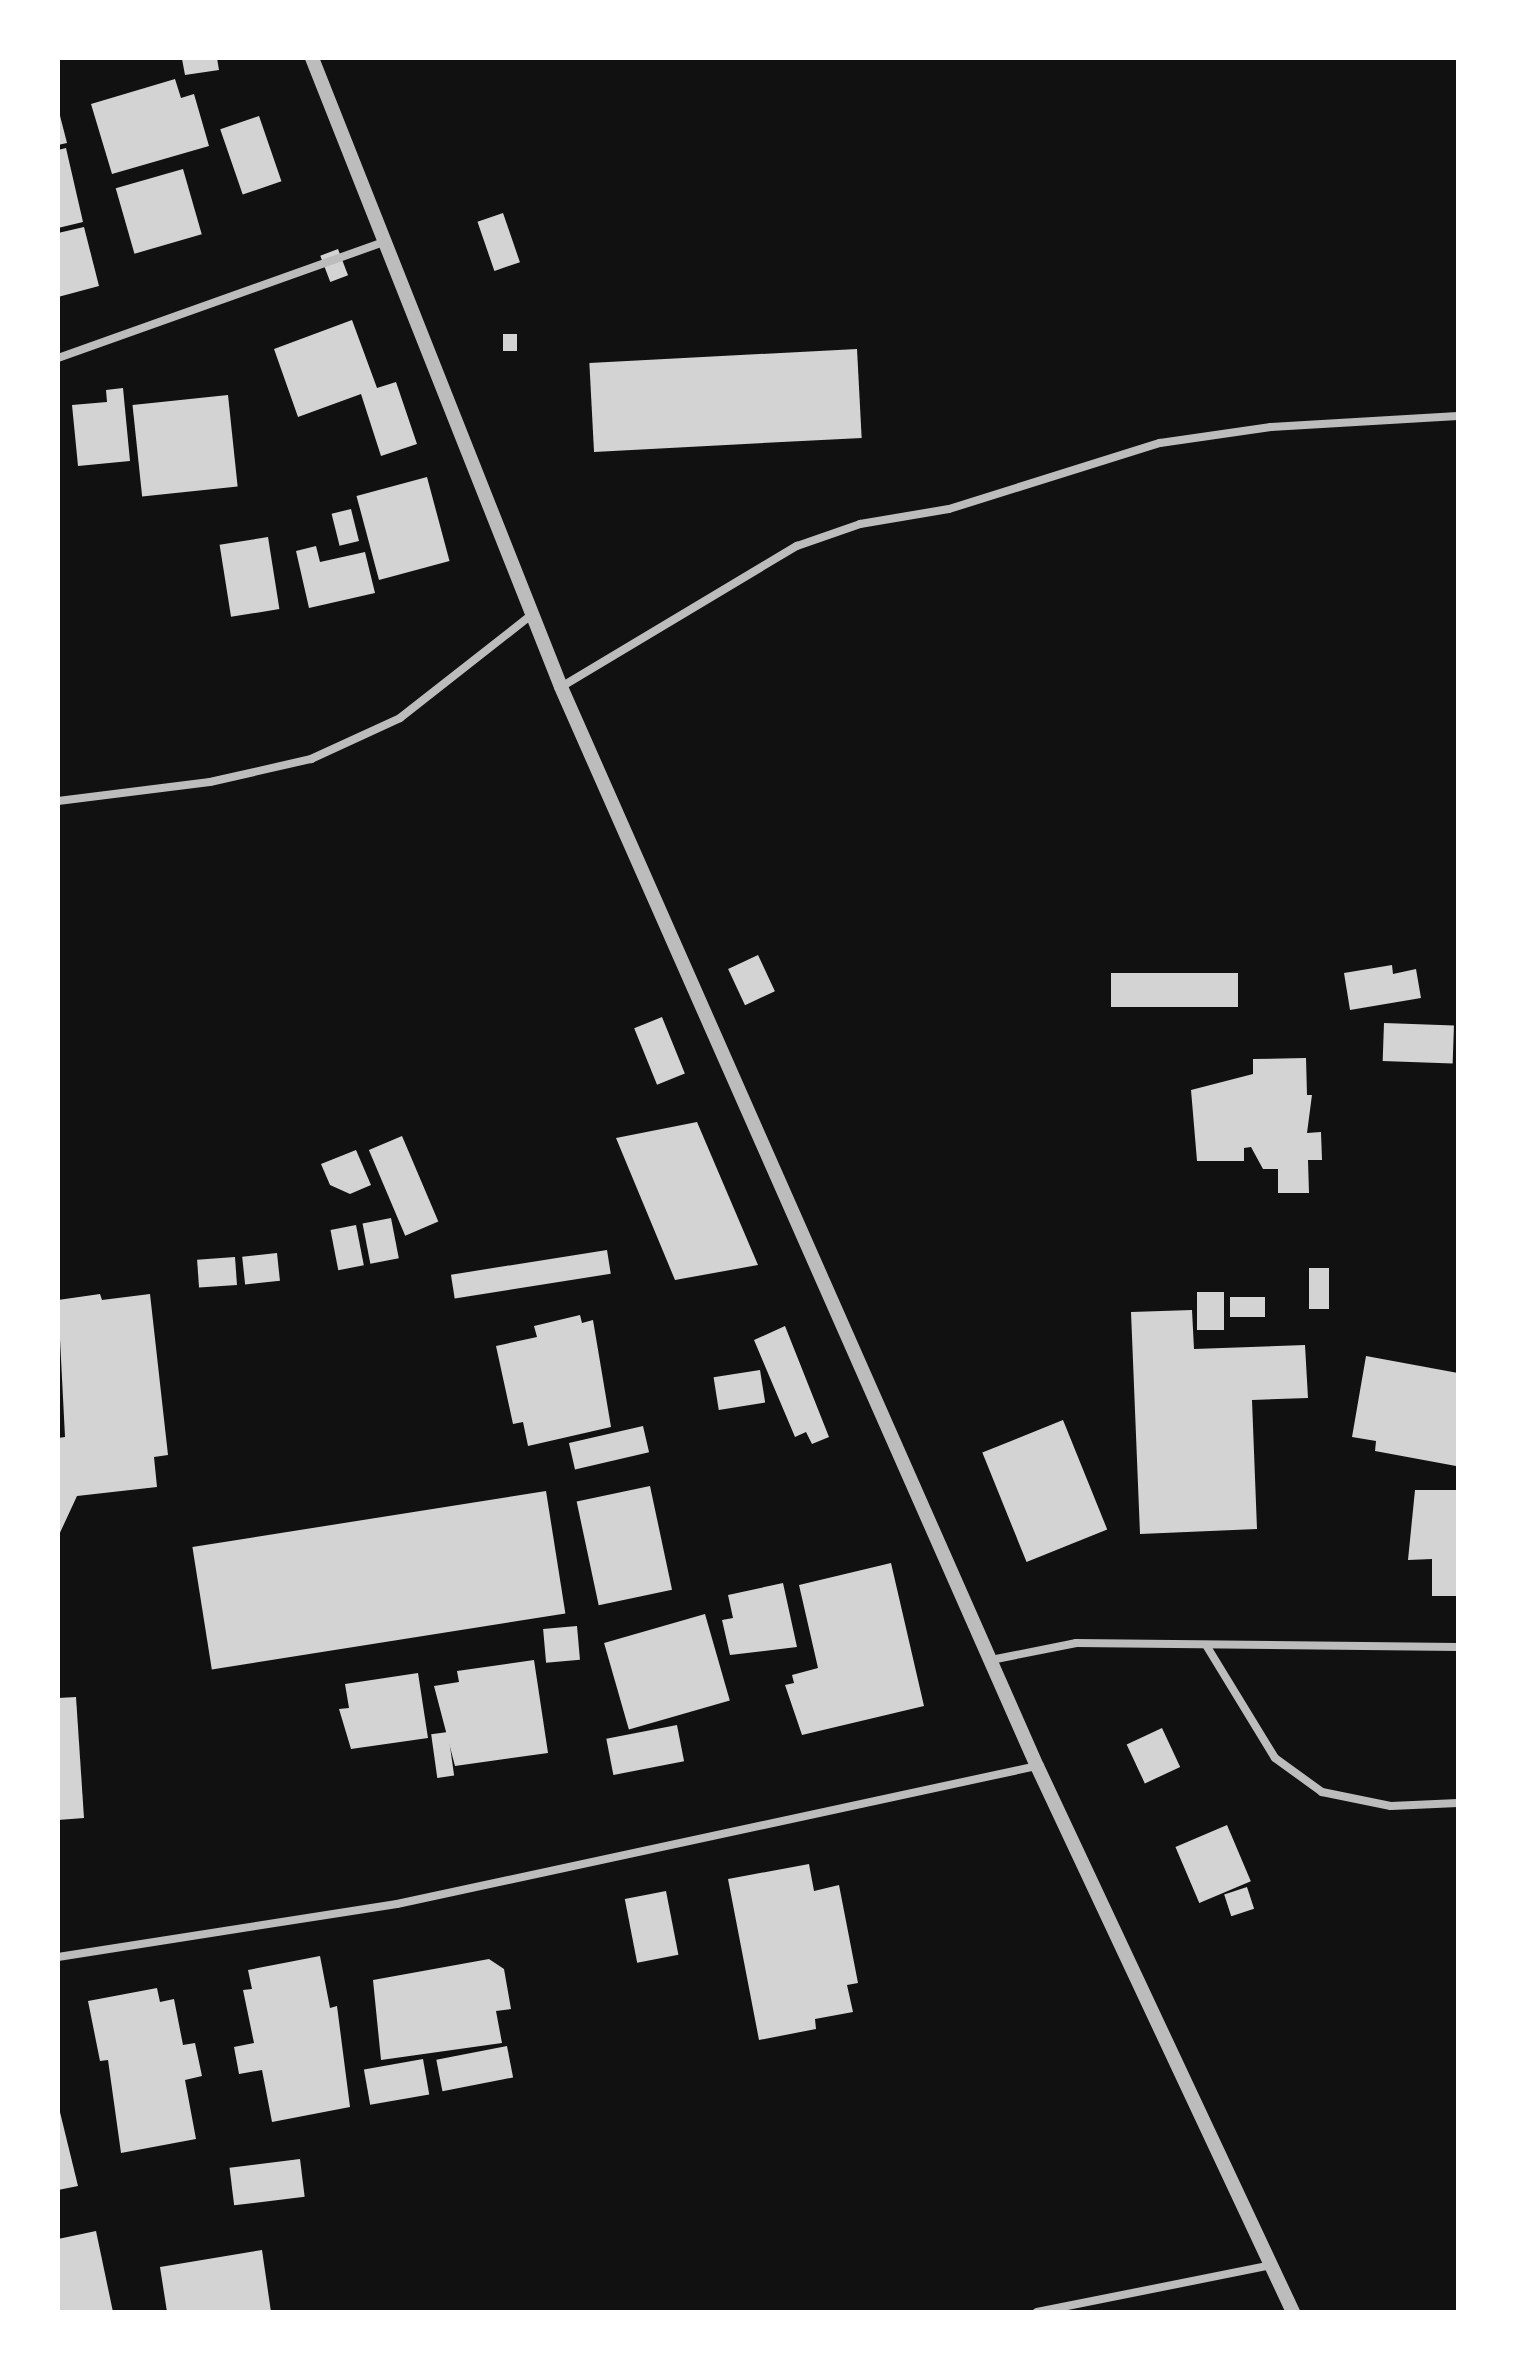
<!DOCTYPE html>
<html>
<head>
<meta charset="utf-8">
<style>
  body { margin:0 }
  #map { position:relative; width:1516px; height:2370px; overflow:hidden; background:#111; font-family:"Space Grotesk",sans-serif }
  div>[style] { position:absolute }
  [style*='--x'] { left:calc(var(--x)*1px); top:calc(var(--y)*1px); width:calc(var(--w)*1px); rotate:calc(var(--a)*1deg) }
  .building>* { inset:0; background:#d3d3d3; transform-origin:0 0 }
  .minor>* { height:8px; margin:-4px; padding:0 4px; transform-origin:4px; border-radius:4px; background:#bcbcbc }
  .tertiary>* { height:14px; margin:-7px; padding:0 7px; transform-origin:7px; border-radius:7px; background:#bcbcbc }
  span { translate:-50% -50%; white-space:nowrap; text-align:center; line-height:1.15; -webkit-text-stroke:6px #fff; paint-order:stroke }
  .frame { position:absolute; inset:0; border:60px solid #fff; pointer-events:none }
</style>
</head>
<body>
<div id="map">
  <div class="building">
    <div style="clip-path:polygon(217px 58px,219px 70px,185px 75px,182px 59px)"></div>
    <div style="clip-path:polygon(175px 79px,181px 98px,194px 94px,209px 146px,112px 174px,91px 104px)"></div>
    <div style="clip-path:polygon(58px 108px,67px 143px,58px 145px)"></div>
    <div style="left:259px;top:116px;width:69px;height:41px;rotate:71deg"></div>
    <div style="clip-path:polygon(66px 148px,83px 222px,58px 228px,58px 150px)"></div>
    <div style="left:183px;top:169px;width:68px;height:70px;rotate:74deg"></div>
    <div style="left:503px;top:213px;width:52px;height:27px;rotate:71deg"></div>
    <div style="clip-path:polygon(84px 227px,99px 286px,58px 297px,58px 233px)"></div>
    <div style="left:338px;top:249px;width:28px;height:19px;rotate:69deg"></div>
    <div style="clip-path:polygon(352px 320px,377px 388px,396px 382px,417px 444px,381px 456px,361px 394px,298px 417px,274px 349px)"></div>
    <div style="left:503px;top:334px;width:14px;height:17px"></div>
    <div style="left:857px;top:349px;width:89px;height:268px;rotate:87deg"></div>
    <div style="clip-path:polygon(123px 388px,130px 461px,78px 466px,72px 405px,107px 402px,106px 390px)"></div>
    <div style="left:228px;top:395px;width:92px;height:96px;rotate:84deg"></div>
    <div style="left:427px;top:477px;width:87px;height:73px;rotate:75deg"></div>
    <div style="left:351px;top:509px;width:33px;height:20px;rotate:76deg"></div>
    <div style="left:268px;top:537px;width:73px;height:49px;rotate:81deg"></div>
    <div style="clip-path:polygon(316px 546px,320px 562px,365px 552px,375px 593px,309px 608px,296px 551px)"></div>
    <div style="left:758px;top:955px;width:40px;height:33px;rotate:65deg"></div>
    <div style="clip-path:polygon(1392px 965px,1393px 974px,1416px 969px,1421px 998px,1350px 1010px,1344px 973px)"></div>
    <div style="left:1238px;top:973px;width:34px;height:127px;rotate:90deg"></div>
    <div style="left:662px;top:1017px;width:61px;height:30px;rotate:68deg"></div>
    <div style="left:1384px;top:1023px;width:70px;height:38px;rotate:2deg"></div>
    <div style="clip-path:polygon(1306px 1058px,1307px 1095px,1312px 1095px,1307px 1133px,1321px 1132px,1322px 1160px,1308px 1160px,1309px 1193px,1278px 1193px,1278px 1169px,1263px 1169px,1251px 1147px,1244px 1148px,1244px 1161px,1197px 1161px,1191px 1090px,1253px 1074px,1253px 1059px)"></div>
    <div style="clip-path:polygon(697px 1122px,758px 1265px,675px 1280px,616px 1138px)"></div>
    <div style="left:402px;top:1136px;width:93px;height:36px;rotate:67deg"></div>
    <div style="clip-path:polygon(356px 1150px,371px 1185px,350px 1194px,330px 1185px,321px 1164px)"></div>
    <div style="left:391px;top:1218px;width:41px;height:29px;rotate:79deg"></div>
    <div style="left:356px;top:1225px;width:41px;height:26px;rotate:79deg"></div>
    <div style="left:607px;top:1250px;width:24px;height:158px;rotate:81deg"></div>
    <div style="left:277px;top:1253px;width:28px;height:35px;rotate:84deg"></div>
    <div style="left:235px;top:1257px;width:28px;height:38px;rotate:86deg"></div>
    <div style="left:1309px;top:1268px;width:20px;height:41px"></div>
    <div style="left:1197px;top:1292px;width:27px;height:38px"></div>
    <div style="clip-path:polygon(100px 1294px,102px 1300px,150px 1294px,168px 1455px,154px 1457px,157px 1487px,77px 1496px,58px 1537px,58px 1438px,65px 1437px,58px 1300px)"></div>
    <div style="left:1265px;top:1297px;width:20px;height:35px;rotate:90deg"></div>
    <div style="clip-path:polygon(1192px 1310px,1194px 1349px,1305px 1345px,1308px 1398px,1252px 1400px,1257px 1529px,1140px 1534px,1131px 1312px)"></div>
    <div style="clip-path:polygon(580px 1315px,582px 1323px,593px 1320px,611px 1427px,528px 1446px,523px 1422px,513px 1424px,496px 1346px,537px 1337px,534px 1326px)"></div>
    <div style="clip-path:polygon(785px 1326px,829px 1437px,812px 1444px,806px 1432px,795px 1437px,754px 1340px)"></div>
    <div style="clip-path:polygon(1366px 1356px,1458px 1373px,1456px 1466px,1375px 1451px,1376px 1441px,1352px 1437px)"></div>
    <div style="left:760px;top:1370px;width:33px;height:47px;rotate:81deg"></div>
    <div style="left:1063px;top:1420px;width:118px;height:87px;rotate:68deg"></div>
    <div style="left:643px;top:1426px;width:27px;height:76px;rotate:77deg"></div>
    <div style="left:650px;top:1486px;width:106px;height:75px;rotate:78deg"></div>
    <div style="clip-path:polygon(1415px 1490px,1458px 1490px,1458px 1596px,1432px 1596px,1432px 1559px,1408px 1560px)"></div>
    <div style="left:546px;top:1491px;width:124px;height:358px;rotate:81deg"></div>
    <div style="clip-path:polygon(891px 1563px,924px 1706px,802px 1735px,785px 1685px,794px 1683px,792px 1675px,818px 1668px,799px 1585px)"></div>
    <div style="clip-path:polygon(783px 1583px,797px 1647px,730px 1655px,722px 1620px,733px 1618px,728px 1595px)"></div>
    <div style="left:705px;top:1614px;width:90px;height:105px;rotate:74deg"></div>
    <div style="left:577px;top:1626px;width:34px;height:34px;rotate:85deg"></div>
    <div style="clip-path:polygon(534px 1660px,548px 1753px,455px 1766px,434px 1686px,459px 1682px,457px 1671px)"></div>
    <div style="clip-path:polygon(418px 1673px,428px 1738px,351px 1749px,339px 1709px,349px 1708px,345px 1684px)"></div>
    <div style="clip-path:polygon(76px 1697px,84px 1818px,58px 1820px,58px 1698px)"></div>
    <div style="left:677px;top:1725px;width:37px;height:72px;rotate:79deg"></div>
    <div style="left:1162px;top:1728px;width:43px;height:39px;rotate:65deg"></div>
    <div style="left:448px;top:1732px;width:44px;height:17px;rotate:82deg"></div>
    <div style="left:1227px;top:1825px;width:61px;height:56px;rotate:67deg"></div>
    <div style="clip-path:polygon(809px 1864px,814px 1891px,839px 1885px,858px 1983px,847px 1985px,853px 2012px,815px 2019px,816px 2029px,759px 2040px,728px 1879px)"></div>
    <div style="left:1247px;top:1887px;width:23px;height:24px;rotate:72deg"></div>
    <div style="left:666px;top:1891px;width:65px;height:42px;rotate:79deg"></div>
    <div style="clip-path:polygon(320px 1956px,330px 2008px,337px 2006px,350px 2107px,272px 2122px,262px 2070px,239px 2074px,234px 2047px,254px 2043px,243px 1990px,252px 1989px,248px 1970px)"></div>
    <div style="clip-path:polygon(489px 1959px,504px 1969px,511px 2009px,496px 2011px,502px 2043px,381px 2060px,373px 1980px)"></div>
    <div style="clip-path:polygon(157px 1988px,160px 2002px,174px 1999px,183px 2045px,195px 2043px,202px 2076px,185px 2080px,196px 2139px,121px 2153px,108px 2060px,100px 2061px,88px 2001px)"></div>
    <div style="left:507px;top:2046px;width:32px;height:72px;rotate:79deg"></div>
    <div style="left:423px;top:2059px;width:36px;height:60px;rotate:80deg"></div>
    <div style="clip-path:polygon(58px 2104px,78px 2186px,58px 2190px)"></div>
    <div style="left:300px;top:2159px;width:38px;height:71px;rotate:83deg"></div>
    <div style="clip-path:polygon(96px 2231px,113px 2312px,58px 2312px,58px 2239px)"></div>
    <div style="clip-path:polygon(262px 2250px,271px 2312px,167px 2312px,160px 2267px)"></div>
  </div>
  <div class="minor">
    <div style="--x:58;--y:358;--w:345;--a:-19.6"></div>
    <div style="--x:561;--y:687;--w:275;--a:-30.9"></div>
    <div style="--x:797;--y:546;--w:67;--a:-19.2"></div>
    <div style="--x:860;--y:524;--w:90;--a:-9.6"></div>
    <div style="--x:949;--y:509;--w:221;--a:-17.4"></div>
    <div style="--x:1160;--y:443;--w:112;--a:-8.2"></div>
    <div style="--x:1271;--y:427;--w:187;--a:-3.4"></div>
    <div style="--x:58;--y:801;--w:153;--a:-7.1"></div>
    <div style="--x:210;--y:782;--w:104;--a:-12.8"></div>
    <div style="--x:311;--y:759;--w:98;--a:-24.7"></div>
    <div style="--x:400;--y:718;--w:165;--a:-38.1"></div>
    <div style="--x:1206;--y:1645;--w:132;--a:58.6"></div>
    <div style="--x:1275;--y:1758;--w:58;--a:35.9"></div>
    <div style="--x:1322;--y:1792;--w:70;--a:11.5"></div>
    <div style="--x:1391;--y:1806;--w:67;--a:-2.6"></div>
    <div style="--x:991;--y:1660;--w:87;--a:-11.3"></div>
    <div style="--x:1076;--y:1643;--w:382;--a:0.6"></div>
    <div style="--x:58;--y:1957;--w:343;--a:-8.9"></div>
    <div style="--x:397;--y:1904;--w:655;--a:-12.17"></div>
    <div style="--x:1037;--y:2312;--w:240;--a:-11.3"></div>
  </div>
  <div class="tertiary">
    <div style="--x:312;--y:58;--w:676;--a:68.4"></div>
    <div style="--x:561;--y:687;--w:1179;--a:66.2"></div>
    <div style="--x:1037;--y:1766;--w:603;--a:64.88"></div>
  </div>
  <div class="frame"></div>
</div>
</body>
</html>
